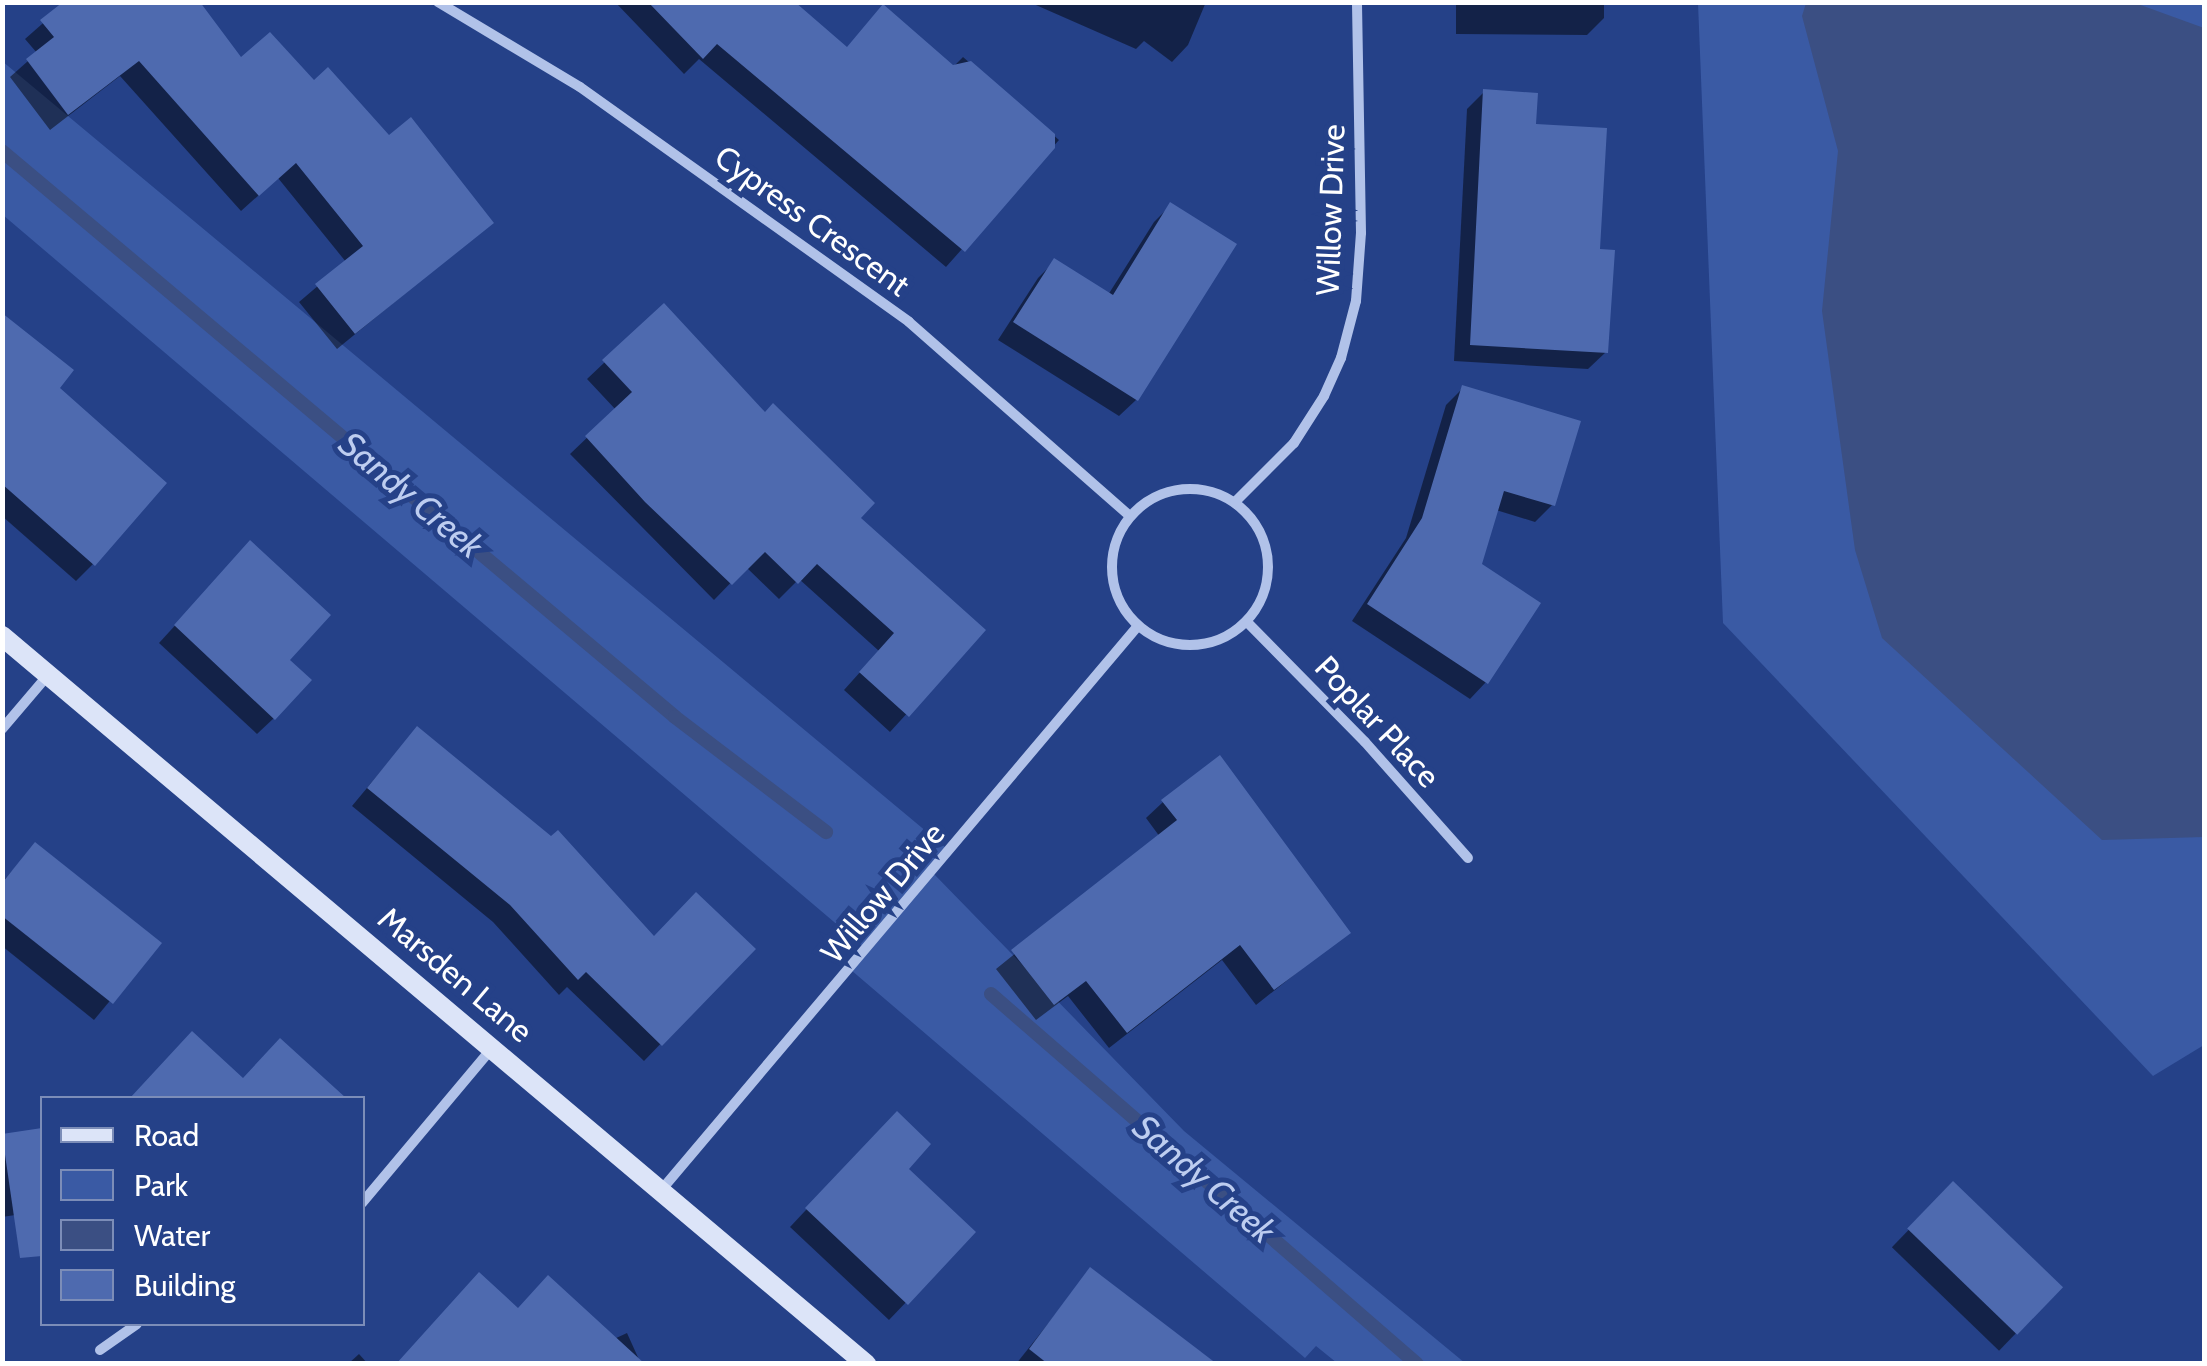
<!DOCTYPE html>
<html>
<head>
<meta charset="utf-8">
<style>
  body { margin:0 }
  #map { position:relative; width:2207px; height:1366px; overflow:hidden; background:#254188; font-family:Cabin,sans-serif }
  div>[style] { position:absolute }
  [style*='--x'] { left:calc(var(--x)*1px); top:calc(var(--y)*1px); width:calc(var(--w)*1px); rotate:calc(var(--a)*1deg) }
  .green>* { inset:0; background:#3a5aa4 }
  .water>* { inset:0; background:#3b4f83 }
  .shadow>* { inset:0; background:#0007; transform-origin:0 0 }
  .stream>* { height:14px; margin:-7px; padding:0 7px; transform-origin:7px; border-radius:7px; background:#3b4f83 }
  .building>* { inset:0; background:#4e6aaf; transform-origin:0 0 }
  .minor>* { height:10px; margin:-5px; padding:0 5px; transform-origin:5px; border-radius:5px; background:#b1c2e9 }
  .minor>.ring { margin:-5px; padding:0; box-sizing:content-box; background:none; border:10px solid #b1c2e9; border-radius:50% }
  .secondary>* { height:20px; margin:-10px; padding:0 10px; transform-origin:10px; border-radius:10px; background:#dce4f8 }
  span { translate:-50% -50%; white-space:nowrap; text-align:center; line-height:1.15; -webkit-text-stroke:10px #254188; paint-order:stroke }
  .street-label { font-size:32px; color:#fff }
  .water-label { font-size:35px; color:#bdcdf0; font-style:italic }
  .frame { position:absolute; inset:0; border:5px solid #fff; pointer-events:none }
  .legend { position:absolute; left:40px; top:1096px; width:325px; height:230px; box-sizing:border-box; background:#254188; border:2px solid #7c8db8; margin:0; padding:12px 18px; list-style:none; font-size:30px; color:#fff }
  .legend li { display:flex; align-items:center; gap:20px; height:50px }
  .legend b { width:50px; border:2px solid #7c8db8 }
</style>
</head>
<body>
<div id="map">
  <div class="green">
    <div style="clip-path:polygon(1698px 3px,2204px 3px,2204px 1045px,2153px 1076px,1723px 623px)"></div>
    <div style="clip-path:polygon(2px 61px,951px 852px,933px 873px,1184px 1131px,1465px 1363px,1337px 1363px,1316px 1346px,1305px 1358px,851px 970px,867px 950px,3px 215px)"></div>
  </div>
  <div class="water">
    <div style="clip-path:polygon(1806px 3px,2135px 3px,2204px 28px,2204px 837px,2102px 840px,1882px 638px,1855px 550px,1822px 311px,1838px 151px,1802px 16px)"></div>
  </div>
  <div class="shadow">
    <div style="clip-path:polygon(67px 2px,313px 84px,491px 223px,337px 349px,299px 302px,346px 262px,278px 178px,241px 211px,120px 76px,50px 130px,10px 77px,37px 53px,25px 39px)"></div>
    <div style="clip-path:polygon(615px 2px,791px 2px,846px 49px,952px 68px,963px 57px,1059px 140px,946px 267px,699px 59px,684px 74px)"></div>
    <div style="clip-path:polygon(1029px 2px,1206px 2px,1188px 45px,1172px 62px,1144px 41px,1136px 49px)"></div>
    <div style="clip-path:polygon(1456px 2px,1604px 2px,1604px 18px,1587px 35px,1456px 34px)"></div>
    <div style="clip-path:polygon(1484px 92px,1533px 126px,1597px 252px,1606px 352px,1588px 369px,1454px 361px,1467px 109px)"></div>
    <div style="clip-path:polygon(1171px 205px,1136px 400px,1119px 416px,998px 340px,1038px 278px,1055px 261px,1108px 295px,1154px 222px)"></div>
    <div style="clip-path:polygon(664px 306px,858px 518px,983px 630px,890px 732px,844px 690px,879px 651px,799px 579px,779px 599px,746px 567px,714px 600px,570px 454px,616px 410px,587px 379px)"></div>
    <div style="clip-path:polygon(2px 316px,56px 388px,93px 564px,76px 581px,2px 516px)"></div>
    <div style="clip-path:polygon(1463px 388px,1552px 505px,1535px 522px,1496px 510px,1480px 566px,1486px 682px,1470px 699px,1352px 621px,1406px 538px,1446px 405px)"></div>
    <div style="clip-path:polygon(234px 561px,286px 660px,274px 718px,257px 734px,159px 643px)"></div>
    <div style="clip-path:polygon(401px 747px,654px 939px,752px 949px,644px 1061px,567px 987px,559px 995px,493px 922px,352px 806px)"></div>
    <div style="clip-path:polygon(1163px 802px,1348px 932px,1256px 1005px,1222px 960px,1109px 1048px,1068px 996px,1036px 1020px,996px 969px,1160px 837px,1146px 818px)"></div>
    <div style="clip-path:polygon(35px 846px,158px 943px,94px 1020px,2px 946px,2px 882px)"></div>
    <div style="clip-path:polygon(175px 1051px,243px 1081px,328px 1085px,316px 1098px,132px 1098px)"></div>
    <div style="clip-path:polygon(42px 1131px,42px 1211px,2px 1217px,3px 1136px)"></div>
    <div style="clip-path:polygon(880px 1131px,906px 1169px,973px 1232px,889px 1320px,790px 1227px)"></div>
    <div style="left:1953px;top:1184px;width:149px;height:88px;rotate:44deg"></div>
    <div style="clip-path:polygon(1090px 1271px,1201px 1364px,1016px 1364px)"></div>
    <div style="clip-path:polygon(518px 1311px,614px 1339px,627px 1333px,641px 1364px)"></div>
    <div style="clip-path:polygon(359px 1354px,368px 1364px,348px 1364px)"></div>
  </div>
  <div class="stream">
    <div style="--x:2;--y:151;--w:879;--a:40.06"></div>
    <div style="--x:675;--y:717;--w:190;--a:37.3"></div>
    <div style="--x:991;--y:994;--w:564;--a:40.98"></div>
  </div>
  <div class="building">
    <div style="clip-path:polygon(63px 2px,200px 2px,241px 57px,270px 32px,314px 80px,328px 67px,389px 135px,411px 117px,494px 223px,355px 334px,315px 284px,363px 246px,296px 163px,259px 196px,139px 61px,68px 115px,26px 59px,54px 37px,40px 20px)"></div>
    <div style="clip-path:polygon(648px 2px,795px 2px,847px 47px,883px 4px,953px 65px,971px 61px,1055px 134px,1055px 148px,965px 252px,717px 44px,703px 59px)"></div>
    <div style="clip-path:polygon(1483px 89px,1538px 93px,1536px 124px,1607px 128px,1600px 249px,1615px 250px,1608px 353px,1470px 345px)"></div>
    <div style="clip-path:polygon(1170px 202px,1237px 244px,1138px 401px,1013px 322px,1054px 258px,1113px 295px)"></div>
    <div style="clip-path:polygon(664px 303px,765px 412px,773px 403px,875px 503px,861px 518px,986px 630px,909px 717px,859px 672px,894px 633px,817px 564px,798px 584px,765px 552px,732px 585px,645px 502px,585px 436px,632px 392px,602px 360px)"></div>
    <div style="clip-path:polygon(2px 313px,74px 370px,60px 388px,167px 483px,95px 566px,2px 484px)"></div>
    <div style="clip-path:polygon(1462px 385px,1581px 421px,1555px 506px,1504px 491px,1482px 564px,1541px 603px,1488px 684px,1367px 604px,1422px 518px)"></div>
    <div style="clip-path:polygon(250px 540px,331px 615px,290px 660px,312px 680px,275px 720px,174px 625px)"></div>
    <div style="clip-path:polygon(417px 726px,551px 836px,558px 830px,654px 936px,696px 892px,756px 949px,662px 1046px,586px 972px,578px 980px,510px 905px,367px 788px)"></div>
    <div style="clip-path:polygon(1220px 755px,1351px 933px,1274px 990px,1240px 945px,1127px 1033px,1086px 981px,1054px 1005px,1011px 950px,1177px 820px,1161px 800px)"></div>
    <div style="clip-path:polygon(35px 842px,162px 943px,113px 1004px,2px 916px,2px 883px)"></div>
    <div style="clip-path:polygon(192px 1031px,243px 1078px,280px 1038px,346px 1098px,130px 1098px)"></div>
    <div style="clip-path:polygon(897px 1111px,931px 1144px,909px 1169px,976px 1232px,908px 1305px,805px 1208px)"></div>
    <div style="clip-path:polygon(42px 1128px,42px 1256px,20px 1258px,2px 1134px)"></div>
    <div style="left:1953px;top:1181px;width:153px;height:66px;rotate:44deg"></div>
    <div style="clip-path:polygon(1090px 1267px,1217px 1364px,1048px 1364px,1029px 1349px)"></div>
    <div style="clip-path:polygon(479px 1272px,518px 1308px,548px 1275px,645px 1364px,396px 1364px)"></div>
  </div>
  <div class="minor">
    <div style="--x:438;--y:2;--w:165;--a:30.9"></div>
    <div style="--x:580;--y:87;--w:404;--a:35.5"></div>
    <div style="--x:909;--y:322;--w:294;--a:41.3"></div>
    <div class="ring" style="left:1112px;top:489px;width:146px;height:146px"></div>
    <div style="--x:1235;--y:502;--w:83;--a:-45"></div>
    <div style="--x:1294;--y:443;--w:56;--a:-57.4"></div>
    <div style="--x:1324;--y:396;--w:42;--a:-65.9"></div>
    <div style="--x:1341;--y:358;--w:59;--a:-75.3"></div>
    <div style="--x:1356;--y:301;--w:68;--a:-85.8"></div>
    <div style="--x:1361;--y:233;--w:231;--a:-91"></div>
    <div style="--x:1247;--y:622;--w:168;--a:45.5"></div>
    <div style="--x:1365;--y:742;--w:155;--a:48.4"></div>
    <div style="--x:2;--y:729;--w:71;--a:-49.6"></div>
    <div style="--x:663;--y:1188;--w:736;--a:-49.8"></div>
    <div style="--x:362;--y:1203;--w:204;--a:-50"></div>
    <div style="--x:100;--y:1350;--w:45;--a:-35.1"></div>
  </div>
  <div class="secondary">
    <div style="--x:2;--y:636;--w:1130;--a:40.12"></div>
  </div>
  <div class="street-label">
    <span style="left:1331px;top:210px;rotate:-88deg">Willow Drive</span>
    <span style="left:812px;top:221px;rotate:36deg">Cypress Crescent</span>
    <span style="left:1377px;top:722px;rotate:47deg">Poplar Place</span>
    <span style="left:883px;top:893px;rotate:-50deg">Willow Drive</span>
    <span style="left:455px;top:975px;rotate:40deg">Marsden Lane</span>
  </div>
  <div class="water-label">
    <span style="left:411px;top:495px;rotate:40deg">Sandy Creek</span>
    <span style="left:1204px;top:1179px;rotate:41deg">Sandy Creek</span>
  </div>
  <div class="frame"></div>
  <ul class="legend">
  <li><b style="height:12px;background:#dce4f8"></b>Road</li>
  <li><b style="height:28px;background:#3a5aa4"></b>Park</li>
  <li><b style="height:28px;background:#3b4f83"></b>Water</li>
  <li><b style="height:28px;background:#4e6aaf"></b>Building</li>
  </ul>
</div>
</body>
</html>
